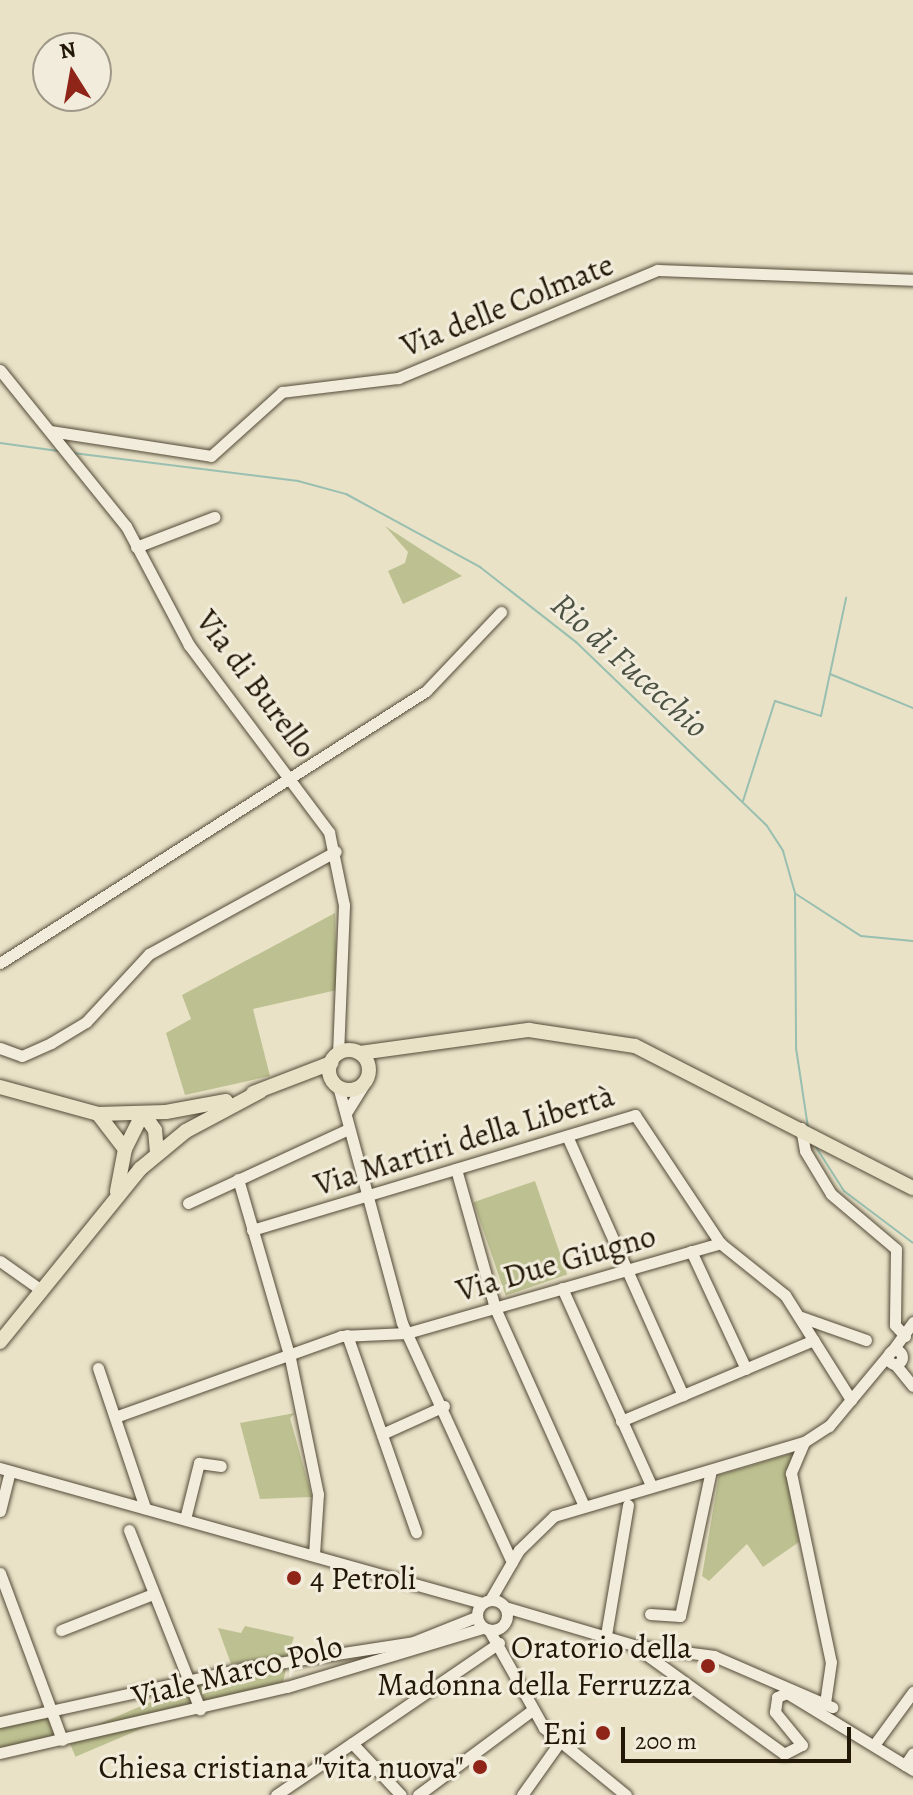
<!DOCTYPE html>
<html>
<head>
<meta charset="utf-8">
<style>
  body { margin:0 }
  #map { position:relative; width:913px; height:1795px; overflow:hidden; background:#e9e2c7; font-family:Alegreya,serif }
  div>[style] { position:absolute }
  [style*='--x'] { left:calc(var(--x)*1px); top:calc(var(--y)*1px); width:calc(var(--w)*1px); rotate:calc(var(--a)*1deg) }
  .green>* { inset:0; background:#bdc191; transform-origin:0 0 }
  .stream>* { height:2px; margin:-1px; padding:0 1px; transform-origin:1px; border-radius:1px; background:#98bfb0 }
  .roads { filter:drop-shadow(0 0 2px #544a38) drop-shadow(0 0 2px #544a38) }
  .minor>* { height:11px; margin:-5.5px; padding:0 5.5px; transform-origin:5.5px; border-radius:5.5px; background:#f1ecdb }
  .minor>.ring { margin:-5.5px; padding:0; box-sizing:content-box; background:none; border:11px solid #f1ecdb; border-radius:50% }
  .major>* { height:14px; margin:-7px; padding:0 7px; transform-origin:7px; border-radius:7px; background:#e9e2c7 }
  .major>.ring { margin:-7px; padding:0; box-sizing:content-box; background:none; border:14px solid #e9e2c7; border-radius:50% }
  .dots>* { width:22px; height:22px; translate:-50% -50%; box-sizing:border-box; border:4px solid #f1ecdb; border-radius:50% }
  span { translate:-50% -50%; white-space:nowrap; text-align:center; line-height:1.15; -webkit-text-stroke:6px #f1ecdb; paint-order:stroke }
  .street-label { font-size:32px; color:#231708 }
  .poi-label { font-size:32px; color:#231708 }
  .left { translate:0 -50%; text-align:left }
  .right { translate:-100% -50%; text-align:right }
  .water-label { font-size:34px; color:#4c5243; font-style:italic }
  .north { position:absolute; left:32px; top:32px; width:80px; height:80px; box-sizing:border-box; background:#f1ecdb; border:2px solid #9f9787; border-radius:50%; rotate:349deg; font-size:22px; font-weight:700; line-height:32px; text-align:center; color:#231708 }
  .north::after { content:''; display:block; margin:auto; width:28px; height:36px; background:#8f2418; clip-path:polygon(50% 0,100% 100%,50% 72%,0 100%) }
  .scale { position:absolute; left:621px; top:1727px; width:230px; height:36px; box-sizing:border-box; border:4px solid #231708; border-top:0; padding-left:10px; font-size:24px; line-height:28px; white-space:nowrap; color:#231708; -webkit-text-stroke:6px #f1ecdb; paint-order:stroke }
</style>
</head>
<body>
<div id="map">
  <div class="green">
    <div style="clip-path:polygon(385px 526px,462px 576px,403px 604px,388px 571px,405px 563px,408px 552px)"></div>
    <div style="clip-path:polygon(335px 913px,337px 990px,253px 1009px,270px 1076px,185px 1095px,166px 1033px,191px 1019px,182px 995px)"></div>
    <div style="left:535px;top:1181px;width:99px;height:65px;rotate:71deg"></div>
    <div style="clip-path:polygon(295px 1413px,290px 1418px,312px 1497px,260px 1499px,240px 1423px)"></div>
    <div style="clip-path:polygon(800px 1451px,789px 1478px,799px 1542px,763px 1567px,747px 1544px,709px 1581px,702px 1576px,719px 1475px)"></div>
    <div style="clip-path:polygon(245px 1626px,294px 1637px,288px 1656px,231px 1664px,218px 1628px,241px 1633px)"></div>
    <div style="clip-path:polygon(287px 1665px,283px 1682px,205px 1703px,196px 1682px)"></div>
    <div style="left:186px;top:1687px;width:21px;height:129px;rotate:67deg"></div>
    <div style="clip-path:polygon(47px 1717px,56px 1737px,0 1749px,0 1727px)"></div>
  </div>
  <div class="stream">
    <div style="--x:0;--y:443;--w:59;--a:7.9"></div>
    <div style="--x:73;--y:453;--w:227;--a:7.1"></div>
    <div style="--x:298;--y:481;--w:50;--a:15.2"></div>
    <div style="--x:346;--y:494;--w:153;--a:28.6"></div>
    <div style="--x:480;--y:567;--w:122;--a:38"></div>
    <div style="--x:576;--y:642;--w:265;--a:43.9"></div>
    <div style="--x:767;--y:826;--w:30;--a:57"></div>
    <div style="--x:783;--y:851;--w:44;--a:74.1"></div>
    <div style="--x:795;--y:893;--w:155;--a:89.6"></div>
    <div style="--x:796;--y:1048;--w:80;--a:81.4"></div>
    <div style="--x:830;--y:674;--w:90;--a:22.3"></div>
    <div style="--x:743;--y:801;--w:105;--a:-72.3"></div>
    <div style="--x:775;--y:701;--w:48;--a:18.1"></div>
    <div style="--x:821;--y:716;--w:121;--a:-78"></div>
    <div style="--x:796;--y:894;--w:77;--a:32.9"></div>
    <div style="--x:861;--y:936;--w:52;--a:5.5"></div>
    <div style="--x:814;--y:1144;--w:56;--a:57.4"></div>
    <div style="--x:844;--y:1191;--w:86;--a:37"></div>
  </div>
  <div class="roads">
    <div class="minor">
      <div style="--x:0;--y:370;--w:201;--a:51.1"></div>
      <div style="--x:126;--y:526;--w:135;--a:62.1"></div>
      <div style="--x:189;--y:645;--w:234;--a:53.2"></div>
      <div style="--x:329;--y:832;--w:75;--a:78.4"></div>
      <div style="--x:344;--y:905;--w:148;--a:92.3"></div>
      <div style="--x:50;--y:431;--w:163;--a:8.8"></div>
      <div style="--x:211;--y:456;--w:96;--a:-42"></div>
      <div style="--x:282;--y:392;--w:117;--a:-6.9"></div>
      <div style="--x:398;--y:378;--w:281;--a:-22.6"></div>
      <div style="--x:657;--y:270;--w:256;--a:2.2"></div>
      <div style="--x:136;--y:547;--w:84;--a:-21"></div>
      <div style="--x:0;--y:963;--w:505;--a:-32.56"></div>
      <div style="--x:426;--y:691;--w:109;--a:-46.5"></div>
      <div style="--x:0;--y:1048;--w:23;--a:20"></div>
      <div style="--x:22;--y:1056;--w:32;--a:-24"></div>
      <div style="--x:51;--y:1043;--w:41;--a:-31"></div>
      <div style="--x:86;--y:1022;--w:93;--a:-47.2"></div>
      <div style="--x:149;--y:954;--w:213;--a:-28.8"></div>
      <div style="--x:338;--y:1086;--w:245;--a:74.9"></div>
      <div style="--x:402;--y:1323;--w:263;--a:65.3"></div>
      <div style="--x:346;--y:1113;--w:34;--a:-58"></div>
      <div style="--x:801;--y:1128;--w:23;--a:80"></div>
      <div style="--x:805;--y:1151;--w:50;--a:58.8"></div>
      <div style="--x:831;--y:1194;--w:85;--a:40.2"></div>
      <div style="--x:896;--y:1249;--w:76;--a:90.8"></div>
      <div style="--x:895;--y:1325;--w:15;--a:48"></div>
      <div style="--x:567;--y:1136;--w:284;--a:65.9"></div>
      <div style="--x:456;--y:1169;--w:144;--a:74.3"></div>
      <div style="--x:495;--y:1308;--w:215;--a:65.8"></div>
      <div style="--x:238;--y:1179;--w:186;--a:73.8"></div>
      <div style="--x:290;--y:1358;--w:139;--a:78.4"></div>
      <div style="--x:318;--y:1494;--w:61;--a:93.8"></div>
      <div style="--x:188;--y:1203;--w:176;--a:-24.8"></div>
      <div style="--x:252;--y:1230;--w:400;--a:-16.7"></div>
      <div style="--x:635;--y:1115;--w:154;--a:56.4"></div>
      <div style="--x:720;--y:1243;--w:83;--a:38.7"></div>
      <div style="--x:785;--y:1295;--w:124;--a:57.8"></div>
      <div style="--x:691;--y:1251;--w:130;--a:65"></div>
      <div style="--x:0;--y:1261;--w:50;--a:35.3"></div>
      <div style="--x:562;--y:1288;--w:216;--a:65.7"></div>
      <div style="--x:801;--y:1317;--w:69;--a:19.5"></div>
      <div style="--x:347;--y:1335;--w:209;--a:70.7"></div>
      <div class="ring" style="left:888px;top:1350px;width:3px;height:3px"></div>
      <div style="--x:892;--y:1351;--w:36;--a:-54"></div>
      <div style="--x:895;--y:1364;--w:28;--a:51"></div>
      <div style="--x:98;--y:1368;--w:148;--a:71.4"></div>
      <div style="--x:115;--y:1417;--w:240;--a:-19.7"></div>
      <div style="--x:341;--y:1336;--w:66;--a:-2.6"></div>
      <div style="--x:407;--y:1333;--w:326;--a:-16"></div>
      <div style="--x:621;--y:1421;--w:209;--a:-22.8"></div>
      <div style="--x:382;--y:1434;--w:68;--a:-24.3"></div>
      <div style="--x:804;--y:1442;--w:34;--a:113"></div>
      <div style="--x:791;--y:1473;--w:193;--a:78.1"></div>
      <div style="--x:831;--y:1662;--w:41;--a:98.3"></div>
      <div style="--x:0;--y:1468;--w:501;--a:15.65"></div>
      <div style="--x:0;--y:1511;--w:41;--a:-76"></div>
      <div style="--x:185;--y:1519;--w:58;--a:-76"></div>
      <div style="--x:199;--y:1463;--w:22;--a:8"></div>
      <div style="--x:129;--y:1530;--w:193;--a:68.4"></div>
      <div style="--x:0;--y:1573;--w:178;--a:69.6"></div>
      <div class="ring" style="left:477px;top:1600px;width:19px;height:19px"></div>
      <div style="--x:490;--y:1600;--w:58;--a:-59.9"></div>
      <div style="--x:519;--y:1550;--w:49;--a:-44.2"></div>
      <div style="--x:554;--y:1516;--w:261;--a:-16.5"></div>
      <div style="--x:804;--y:1442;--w:30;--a:-33"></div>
      <div style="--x:829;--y:1426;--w:94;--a:-50.2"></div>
      <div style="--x:505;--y:1607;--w:134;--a:16.5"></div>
      <div style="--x:633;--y:1645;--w:186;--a:35.8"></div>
      <div style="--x:784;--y:1754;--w:20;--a:-27"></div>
      <div style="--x:802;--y:1745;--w:43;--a:-129.3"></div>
      <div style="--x:775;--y:1712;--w:15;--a:-82"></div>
      <div style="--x:777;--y:1697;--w:11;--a:-22"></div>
      <div style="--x:787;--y:1693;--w:148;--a:31.4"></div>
      <div style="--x:650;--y:1614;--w:30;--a:4"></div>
      <div style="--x:680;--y:1616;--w:149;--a:-78"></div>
      <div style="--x:61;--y:1630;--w:99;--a:-21.4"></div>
      <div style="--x:489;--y:1630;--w:112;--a:60.7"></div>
      <div style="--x:544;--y:1728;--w:106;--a:39.3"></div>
      <div style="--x:606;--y:1635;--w:132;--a:-80.4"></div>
      <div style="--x:638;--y:1646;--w:77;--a:7.5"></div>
      <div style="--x:714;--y:1656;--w:129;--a:23.4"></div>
      <div style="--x:0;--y:1722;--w:252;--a:-12.4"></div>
      <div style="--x:246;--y:1668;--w:169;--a:-8.8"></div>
      <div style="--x:413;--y:1642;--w:68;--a:-21.6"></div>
      <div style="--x:352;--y:1743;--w:71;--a:46.7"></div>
      <div style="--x:874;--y:1745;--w:66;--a:-53.7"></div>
      <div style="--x:0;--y:1753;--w:294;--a:-13"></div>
      <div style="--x:287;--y:1687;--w:205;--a:-16.8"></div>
      <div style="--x:905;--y:1765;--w:14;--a:-56"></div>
      <div style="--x:276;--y:1795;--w:270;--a:-34.3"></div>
      <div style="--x:418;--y:1795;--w:141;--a:-36.6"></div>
      <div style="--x:522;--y:1795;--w:64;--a:-54.6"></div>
    </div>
    <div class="major">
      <div class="ring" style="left:329px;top:1050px;width:26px;height:26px"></div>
      <div style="--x:360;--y:1053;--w:171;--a:-7.8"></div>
      <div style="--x:529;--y:1030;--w:107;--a:8.6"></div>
      <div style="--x:635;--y:1046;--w:312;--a:27.1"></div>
      <div style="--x:0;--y:1087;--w:102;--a:15.4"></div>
      <div style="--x:98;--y:1114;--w:68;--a:-1.7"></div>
      <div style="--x:166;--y:1112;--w:61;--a:-10.4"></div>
      <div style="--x:253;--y:1093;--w:84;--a:-21"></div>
      <div style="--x:143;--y:1113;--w:21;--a:55"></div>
      <div style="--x:155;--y:1130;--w:24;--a:85"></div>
      <div style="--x:98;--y:1114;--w:44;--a:52.4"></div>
      <div style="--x:125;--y:1149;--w:43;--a:100.8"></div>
      <div style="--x:125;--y:1149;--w:40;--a:-63.4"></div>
      <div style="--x:0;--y:1342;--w:223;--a:-51"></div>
      <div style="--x:140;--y:1169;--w:60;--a:-39.6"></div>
      <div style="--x:186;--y:1131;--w:85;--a:-28.1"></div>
    </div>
  </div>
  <div class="dots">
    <div style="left:294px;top:1578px;background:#8f2418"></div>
    <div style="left:708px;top:1666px;background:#8f2418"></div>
    <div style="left:603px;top:1733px;background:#8f2418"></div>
    <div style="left:480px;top:1767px;background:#8f2418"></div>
  </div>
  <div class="street-label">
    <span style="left:507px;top:305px;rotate:-22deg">Via delle Colmate</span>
    <span style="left:256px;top:684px;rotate:53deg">Via di Burello</span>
    <span style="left:464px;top:1140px;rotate:-17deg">Via Martiri della Libertà</span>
    <span style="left:556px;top:1263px;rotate:-16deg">Via Due Giugno</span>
    <span style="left:237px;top:1671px;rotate:-14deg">Viale Marco Polo</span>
  </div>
  <div class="poi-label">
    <span class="left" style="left:310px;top:1578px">4 Petroli</span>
    <span class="right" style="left:692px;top:1666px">Oratorio della<br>Madonna della Ferruzza</span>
    <span class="right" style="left:587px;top:1733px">Eni</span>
    <span class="right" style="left:464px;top:1767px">Chiesa cristiana "vita nuova"</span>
  </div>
  <div class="water-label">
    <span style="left:630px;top:665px;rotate:42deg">Rio di Fucecchio</span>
  </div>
  <div class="north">N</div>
  <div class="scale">200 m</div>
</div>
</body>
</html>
